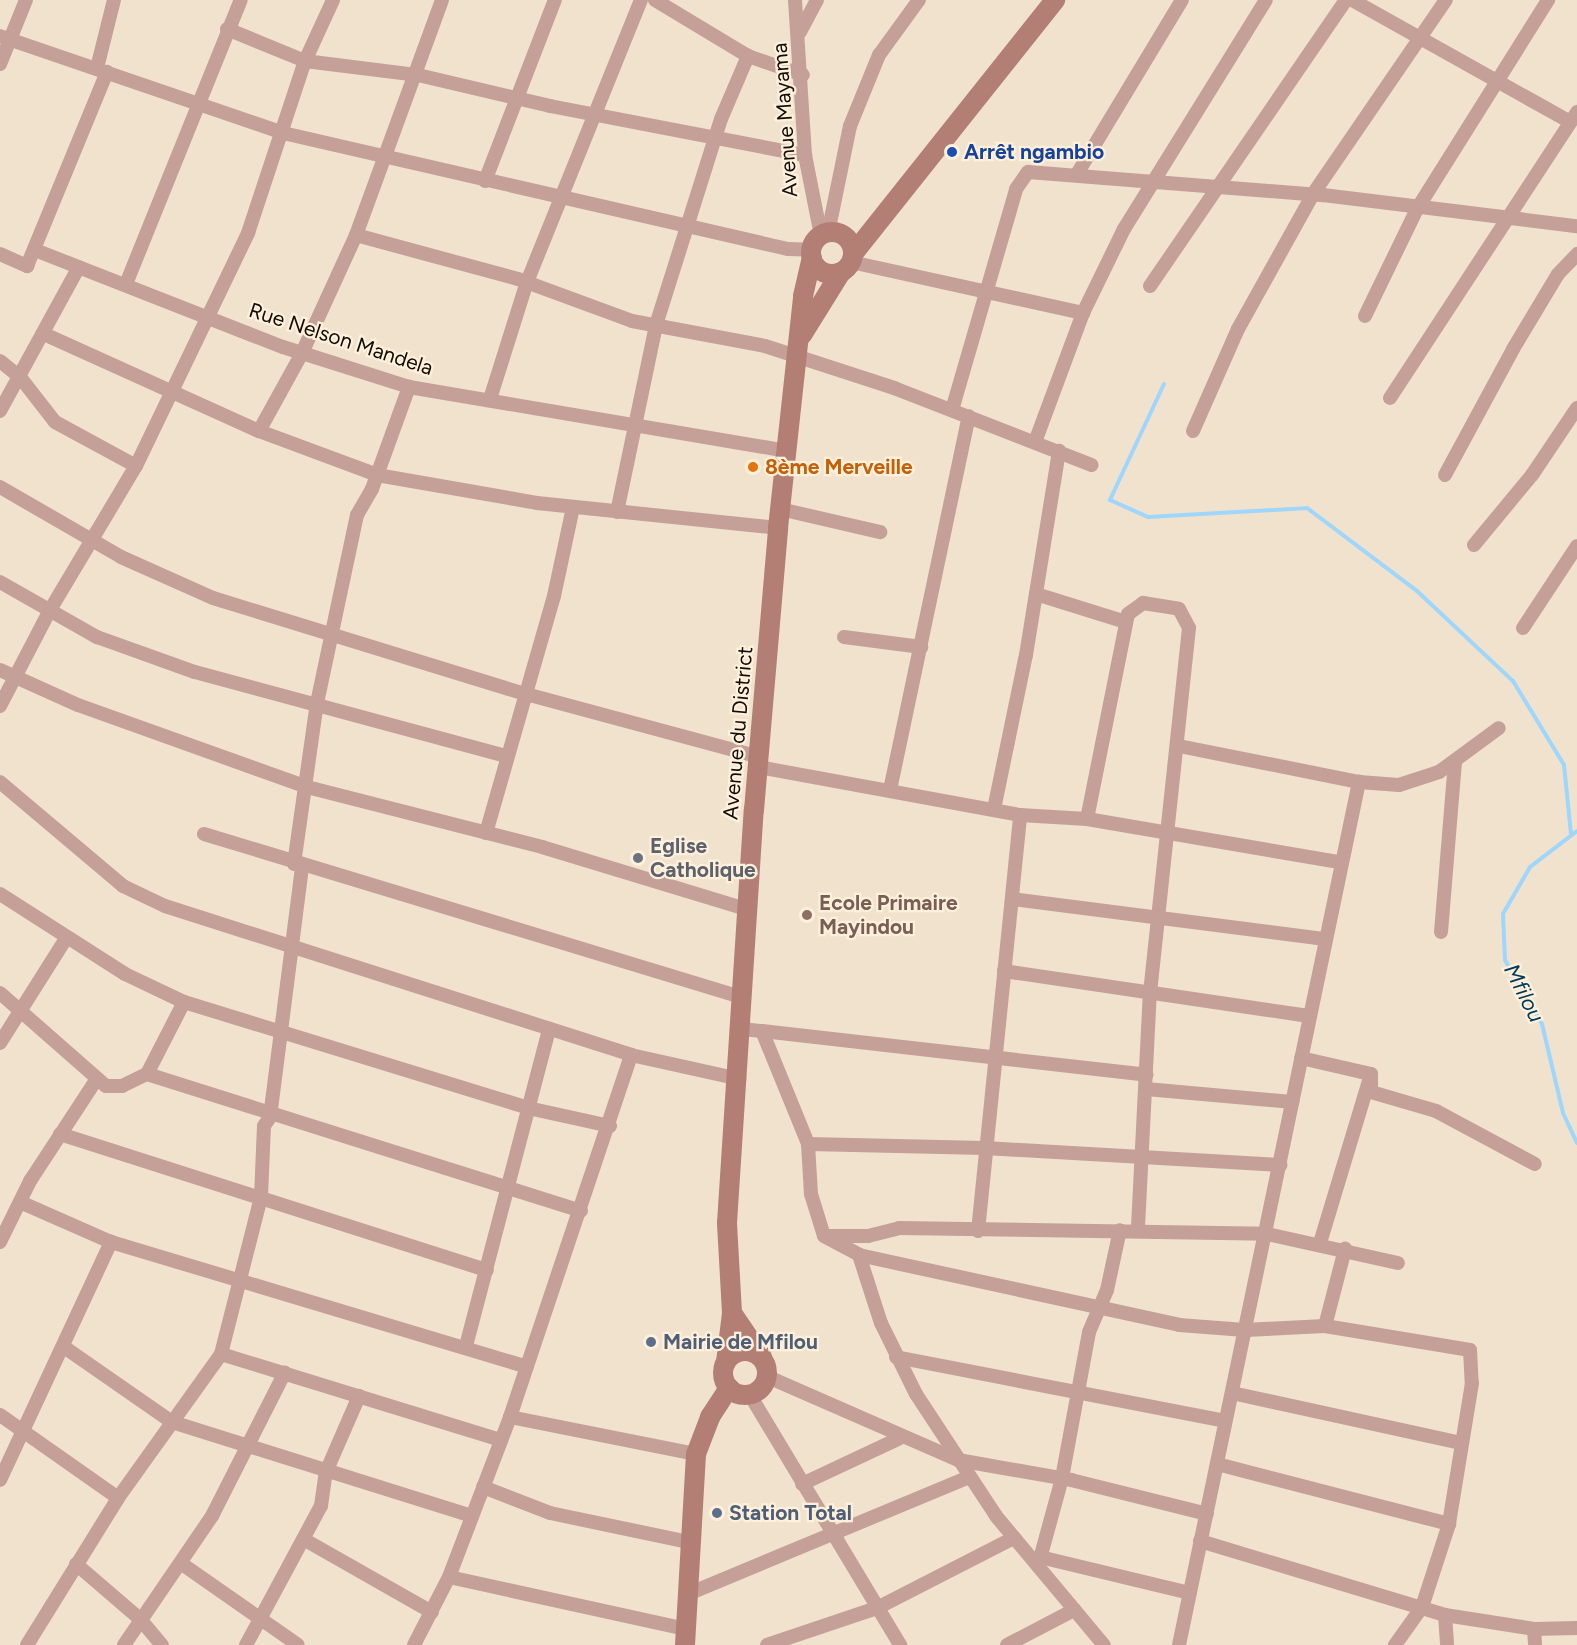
<!DOCTYPE html>
<html>
<head>
<meta charset="utf-8">
<style>
  body { margin:0 }
  #map { position:relative; width:1577px; height:1645px; overflow:hidden; background:#f1e2ce; font-family:Figtree,sans-serif }
  div>[style] { position:absolute }
  [style*='--x'] { left:calc(var(--x)*1px); top:calc(var(--y)*1px); width:calc(var(--w)*1px); rotate:calc(var(--a)*1deg) }
  .stream>* { height:4px; margin:-2px; padding:0 2px; transform-origin:2px; border-radius:2px; background:#9ed6fc }
  .street>* { height:14px; margin:-7px; padding:0 7px; transform-origin:7px; border-radius:7px; background:#c5a099 }
  .secondary>* { height:20px; margin:-10px; padding:0 10px; transform-origin:10px; border-radius:10px; background:#b37f75 }
  .secondary>.ring { margin:-10px; padding:0; box-sizing:content-box; background:none; border:20px solid #b37f75; border-radius:50% }
  .dots>* { width:16px; height:16px; translate:-50% -50%; box-sizing:border-box; border:3px solid #fff0db; border-radius:50% }
  span { translate:-50% -50%; white-space:nowrap; text-align:center; line-height:1.15; -webkit-text-stroke:4.5px #fff0db; paint-order:stroke }
  .street-label { font-size:21px; color:#120d07 }
  .transit-label { font-size:21px; color:#164399; font-weight:700 }
  .left { translate:0 -50%; text-align:left }
  .food-label { font-size:21px; color:#c56008; font-weight:700 }
  .worship-label { font-size:21px; color:#5b616d; font-weight:700 }
  .education-label { font-size:21px; color:#785e54; font-weight:700 }
  .service-label { font-size:21px; color:#4e5e75; font-weight:700 }
  .water-label { font-size:22px; color:#003b5a; font-style:italic }
</style>
</head>
<body>
<div id="map">
  <div class="stream">
    <div style="--x:1164;--y:384;--w:128;--a:115"></div>
    <div style="--x:1110;--y:500;--w:42;--a:24.1"></div>
    <div style="--x:1148;--y:517;--w:159;--a:-3.2"></div>
    <div style="--x:1307;--y:508;--w:138;--a:37"></div>
    <div style="--x:1417;--y:591;--w:132;--a:43.2"></div>
    <div style="--x:1513;--y:681;--w:98;--a:58.7"></div>
    <div style="--x:1564;--y:765;--w:69;--a:84.2"></div>
    <div style="--x:1577;--y:831;--w:59;--a:142.5"></div>
    <div style="--x:1530;--y:867;--w:54;--a:119.9"></div>
    <div style="--x:1503;--y:914;--w:46;--a:87.5"></div>
    <div style="--x:1505;--y:960;--w:74;--a:60"></div>
    <div style="--x:1542;--y:1024;--w:91;--a:76.7"></div>
    <div style="--x:1563;--y:1113;--w:33;--a:65"></div>
  </div>
  <div class="street">
    <div style="--x:655;--y:0;--w:109;--a:31.1"></div>
    <div style="--x:748;--y:56;--w:58;--a:19.1"></div>
    <div style="--x:795;--y:0;--w:155;--a:86.3"></div>
    <div style="--x:805;--y:155;--w:83;--a:78.8"></div>
    <div style="--x:1352;--y:0;--w:250;--a:29.2"></div>
    <div style="--x:227;--y:29;--w:84;--a:22.3"></div>
    <div style="--x:305;--y:61;--w:114;--a:7.1"></div>
    <div style="--x:418;--y:75;--w:136;--a:13.2"></div>
    <div style="--x:550;--y:106;--w:260;--a:10.9"></div>
    <div style="--x:800;--y:32;--w:36;--a:-62"></div>
    <div style="--x:0;--y:36;--w:299;--a:18.9"></div>
    <div style="--x:283;--y:133;--w:518;--a:12.94"></div>
    <div style="--x:788;--y:249;--w:23;--a:2"></div>
    <div style="--x:0;--y:64;--w:69;--a:-67.9"></div>
    <div style="--x:97;--y:68;--w:70;--a:-76"></div>
    <div style="--x:1077;--y:174;--w:203;--a:-58.9"></div>
    <div style="--x:485;--y:181;--w:194;--a:-68.9"></div>
    <div style="--x:828;--y:233;--w:109;--a:-78.4"></div>
    <div style="--x:850;--y:126;--w:77;--a:-67.8"></div>
    <div style="--x:879;--y:55;--w:68;--a:-54"></div>
    <div style="--x:356;--y:235;--w:168;--a:15.2"></div>
    <div style="--x:518;--y:279;--w:121;--a:20.2"></div>
    <div style="--x:632;--y:321;--w:135;--a:10.6"></div>
    <div style="--x:765;--y:346;--w:136;--a:18"></div>
    <div style="--x:894;--y:388;--w:212;--a:21.3"></div>
    <div style="--x:35;--y:250;--w:266;--a:21.4"></div>
    <div style="--x:283;--y:347;--w:132;--a:17.6"></div>
    <div style="--x:409;--y:387;--w:384;--a:9.6"></div>
    <div style="--x:0;--y:254;--w:30;--a:24"></div>
    <div style="--x:27;--y:266;--w:210;--a:-67.6"></div>
    <div style="--x:851;--y:262;--w:238;--a:12.4"></div>
    <div style="--x:126;--y:284;--w:306;--a:-68"></div>
    <div style="--x:1150;--y:286;--w:347;--a:-55.6"></div>
    <div style="--x:1365;--y:316;--w:119;--a:-64.1"></div>
    <div style="--x:1417;--y:209;--w:247;--a:-57.9"></div>
    <div style="--x:44;--y:334;--w:236;--a:24.3"></div>
    <div style="--x:259;--y:431;--w:126;--a:20.4"></div>
    <div style="--x:377;--y:475;--w:162;--a:9.9"></div>
    <div style="--x:537;--y:503;--w:242;--a:5.9"></div>
    <div style="--x:0;--y:361;--w:26;--a:39"></div>
    <div style="--x:20;--y:377;--w:57;--a:52.1"></div>
    <div style="--x:55;--y:422;--w:92;--a:28.5"></div>
    <div style="--x:1390;--y:398;--w:342;--a:-56.8"></div>
    <div style="--x:490;--y:399;--w:123;--a:-72.5"></div>
    <div style="--x:527;--y:282;--w:304;--a:-68"></div>
    <div style="--x:952;--y:410;--w:230;--a:-73.8"></div>
    <div style="--x:1016;--y:189;--w:21;--a:-55"></div>
    <div style="--x:1028;--y:172;--w:296;--a:4.5"></div>
    <div style="--x:1323;--y:195;--w:256;--a:7"></div>
    <div style="--x:0;--y:411;--w:164;--a:-61.3"></div>
    <div style="--x:259;--y:431;--w:89;--a:-61.1"></div>
    <div style="--x:302;--y:353;--w:130;--a:-65.4"></div>
    <div style="--x:356;--y:235;--w:250;--a:-69.9"></div>
    <div style="--x:1193;--y:431;--w:111;--a:-66.2"></div>
    <div style="--x:1238;--y:329;--w:154;--a:-60.9"></div>
    <div style="--x:1313;--y:194;--w:235;--a:-55.6"></div>
    <div style="--x:1035;--y:442;--w:138;--a:-69.6"></div>
    <div style="--x:1083;--y:313;--w:93;--a:-64"></div>
    <div style="--x:1124;--y:229;--w:269;--a:-58.2"></div>
    <div style="--x:1445;--y:475;--w:143;--a:-61.6"></div>
    <div style="--x:1513;--y:349;--w:87;--a:-59"></div>
    <div style="--x:1558;--y:274;--w:28;--a:-46"></div>
    <div style="--x:0;--y:487;--w:140;--a:30"></div>
    <div style="--x:121;--y:557;--w:101;--a:24"></div>
    <div style="--x:213;--y:598;--w:327;--a:17.1"></div>
    <div style="--x:526;--y:694;--w:241;--a:15.1"></div>
    <div style="--x:780;--y:509;--w:103;--a:13"></div>
    <div style="--x:617;--y:512;--w:191;--a:-78.2"></div>
    <div style="--x:656;--y:325;--w:216;--a:-72.5"></div>
    <div style="--x:721;--y:119;--w:69;--a:-66.8"></div>
    <div style="--x:1474;--y:545;--w:91;--a:-50.4"></div>
    <div style="--x:1532;--y:475;--w:81;--a:-56.1"></div>
    <div style="--x:0;--y:582;--w:112;--a:29.6"></div>
    <div style="--x:97;--y:637;--w:104;--a:19.7"></div>
    <div style="--x:195;--y:672;--w:323;--a:15.1"></div>
    <div style="--x:1036;--y:594;--w:94;--a:17.3"></div>
    <div style="--x:1523;--y:628;--w:98;--a:-56.6"></div>
    <div style="--x:844;--y:637;--w:78;--a:7.4"></div>
    <div style="--x:0;--y:670;--w:85;--a:24.2"></div>
    <div style="--x:78;--y:705;--w:243;--a:19.7"></div>
    <div style="--x:307;--y:787;--w:243;--a:14.3"></div>
    <div style="--x:542;--y:847;--w:217;--a:16.9"></div>
    <div style="--x:0;--y:706;--w:108;--a:-62.5"></div>
    <div style="--x:50;--y:610;--w:168;--a:-59.2"></div>
    <div style="--x:136;--y:466;--w:259;--a:-64.3"></div>
    <div style="--x:248;--y:233;--w:181;--a:-71.7"></div>
    <div style="--x:305;--y:61;--w:67;--a:-65.3"></div>
    <div style="--x:1179;--y:746;--w:184;--a:11.3"></div>
    <div style="--x:1359;--y:782;--w:40;--a:4.3"></div>
    <div style="--x:1399;--y:785;--w:42;--a:-18"></div>
    <div style="--x:1439;--y:772;--w:74;--a:-36.3"></div>
    <div style="--x:758;--y:767;--w:266;--a:10.4"></div>
    <div style="--x:1020;--y:815;--w:67;--a:3.4"></div>
    <div style="--x:1087;--y:819;--w:256;--a:9.7"></div>
    <div style="--x:0;--y:782;--w:161;--a:40.2"></div>
    <div style="--x:123;--y:886;--w:47;--a:25.5"></div>
    <div style="--x:165;--y:906;--w:489;--a:17.7"></div>
    <div style="--x:631;--y:1055;--w:111;--a:12.5"></div>
    <div style="--x:890;--y:790;--w:382;--a:-78.1"></div>
    <div style="--x:994;--y:809;--w:157;--a:-78.3"></div>
    <div style="--x:1026;--y:655;--w:207;--a:-80.8"></div>
    <div style="--x:1087;--y:819;--w:209;--a:-78.7"></div>
    <div style="--x:1128;--y:614;--w:19;--a:-36"></div>
    <div style="--x:1143;--y:603;--w:36;--a:9"></div>
    <div style="--x:1179;--y:609;--w:21;--a:62"></div>
    <div style="--x:1189;--y:628;--w:364;--a:96.1"></div>
    <div style="--x:1150;--y:990;--w:240;--a:92.9"></div>
    <div style="--x:486;--y:833;--w:247;--a:-74"></div>
    <div style="--x:554;--y:596;--w:91;--a:-77.9"></div>
    <div style="--x:204;--y:834;--w:564;--a:16.89"></div>
    <div style="--x:294;--y:864;--w:163;--a:-81.9"></div>
    <div style="--x:317;--y:703;--w:192;--a:-78"></div>
    <div style="--x:357;--y:515;--w:30;--a:-60"></div>
    <div style="--x:372;--y:489;--w:109;--a:-70.1"></div>
    <div style="--x:0;--y:894;--w:148;--a:32.6"></div>
    <div style="--x:125;--y:974;--w:65;--a:25.4"></div>
    <div style="--x:184;--y:1002;--w:360;--a:17.1"></div>
    <div style="--x:528;--y:1108;--w:84;--a:12.4"></div>
    <div style="--x:1012;--y:899;--w:314;--a:7.3"></div>
    <div style="--x:1441;--y:932;--w:172;--a:-85.3"></div>
    <div style="--x:1004;--y:971;--w:308;--a:8.4"></div>
    <div style="--x:0;--y:993;--w:141;--a:41.3"></div>
    <div style="--x:106;--y:1086;--w:16;--a:0"></div>
    <div style="--x:122;--y:1086;--w:28;--a:-26"></div>
    <div style="--x:147;--y:1074;--w:455;--a:17.5"></div>
    <div style="--x:742;--y:1029;--w:20;--a:6"></div>
    <div style="--x:762;--y:1031;--w:122;--a:67.8"></div>
    <div style="--x:808;--y:1144;--w:50;--a:86.6"></div>
    <div style="--x:811;--y:1194;--w:44;--a:72.8"></div>
    <div style="--x:824;--y:1236;--w:40;--a:28"></div>
    <div style="--x:859;--y:1255;--w:71;--a:72.1"></div>
    <div style="--x:881;--y:1323;--w:79;--a:63.8"></div>
    <div style="--x:916;--y:1394;--w:146;--a:56.7"></div>
    <div style="--x:996;--y:1516;--w:168;--a:50.1"></div>
    <div style="--x:762;--y:1031;--w:387;--a:6.5"></div>
    <div style="--x:0;--y:1043;--w:125;--a:-57.7"></div>
    <div style="--x:1301;--y:1058;--w:72;--a:12.9"></div>
    <div style="--x:1371;--y:1074;--w:18;--a:90"></div>
    <div style="--x:1371;--y:1092;--w:68;--a:16.3"></div>
    <div style="--x:1436;--y:1111;--w:112;--a:28.2"></div>
    <div style="--x:147;--y:1074;--w:81;--a:-62.8"></div>
    <div style="--x:1146;--y:1089;--w:147;--a:5.1"></div>
    <div style="--x:60;--y:1134;--w:448;--a:17.7"></div>
    <div style="--x:808;--y:1144;--w:177;--a:1.3"></div>
    <div style="--x:985;--y:1148;--w:296;--a:3.3"></div>
    <div style="--x:20;--y:1202;--w:99;--a:23.7"></div>
    <div style="--x:111;--y:1242;--w:434;--a:16.7"></div>
    <div style="--x:978;--y:1231;--w:418;--a:-84.2"></div>
    <div style="--x:826;--y:1236;--w:42;--a:0"></div>
    <div style="--x:868;--y:1236;--w:32;--a:-14"></div>
    <div style="--x:899;--y:1228;--w:368;--a:0.9"></div>
    <div style="--x:1267;--y:1234;--w:134;--a:12.5"></div>
    <div style="--x:0;--y:1242;--w:68;--a:-63.8"></div>
    <div style="--x:30;--y:1181;--w:121;--a:-56.8"></div>
    <div style="--x:1320;--y:1243;--w:169;--a:-73.2"></div>
    <div style="--x:859;--y:1255;--w:328;--a:12.3"></div>
    <div style="--x:1179;--y:1325;--w:66;--a:4.3"></div>
    <div style="--x:1245;--y:1330;--w:80;--a:-2.9"></div>
    <div style="--x:1325;--y:1326;--w:147;--a:9.4"></div>
    <div style="--x:1470;--y:1350;--w:33;--a:87"></div>
    <div style="--x:1472;--y:1383;--w:143;--a:99.3"></div>
    <div style="--x:1449;--y:1524;--w:87;--a:108"></div>
    <div style="--x:1422;--y:1607;--w:47;--a:125.4"></div>
    <div style="--x:1325;--y:1326;--w:80;--a:-75.4"></div>
    <div style="--x:466;--y:1346;--w:328;--a:-75.3"></div>
    <div style="--x:64;--y:1347;--w:131;--a:34.8"></div>
    <div style="--x:172;--y:1422;--w:314;--a:17.4"></div>
    <div style="--x:221;--y:1354;--w:293;--a:17.1"></div>
    <div style="--x:896;--y:1357;--w:335;--a:11"></div>
    <div style="--x:768;--y:1377;--w:207;--a:23.6"></div>
    <div style="--x:958;--y:1460;--w:115;--a:10"></div>
    <div style="--x:1071;--y:1480;--w:140;--a:14"></div>
    <div style="--x:1232;--y:1393;--w:235;--a:12.3"></div>
    <div style="--x:750;--y:1395;--w:292;--a:59"></div>
    <div style="--x:0;--y:1415;--w:144;--a:35.1"></div>
    <div style="--x:510;--y:1417;--w:190;--a:11.3"></div>
    <div style="--x:1217;--y:1464;--w:240;--a:14.5"></div>
    <div style="--x:0;--y:1480;--w:263;--a:-65"></div>
    <div style="--x:802;--y:1484;--w:108;--a:-25.1"></div>
    <div style="--x:483;--y:1487;--w:72;--a:21.2"></div>
    <div style="--x:550;--y:1513;--w:142;--a:11.8"></div>
    <div style="--x:305;--y:1540;--w:146;--a:29.6"></div>
    <div style="--x:1200;--y:1541;--w:256;--a:16.8"></div>
    <div style="--x:1445;--y:1615;--w:90;--a:8.9"></div>
    <div style="--x:1534;--y:1629;--w:43;--a:-1.3"></div>
    <div style="--x:1040;--y:1557;--w:154;--a:13.5"></div>
    <div style="--x:76;--y:1564;--w:84;--a:40.7"></div>
    <div style="--x:140;--y:1619;--w:34;--a:50"></div>
    <div style="--x:182;--y:1564;--w:141;--a:34.9"></div>
    <div style="--x:1038;--y:1566;--w:91;--a:-74.7"></div>
    <div style="--x:1062;--y:1478;--w:148;--a:-79.5"></div>
    <div style="--x:1089;--y:1332;--w:46;--a:-66.8"></div>
    <div style="--x:1107;--y:1290;--w:61;--a:-77.8"></div>
    <div style="--x:449;--y:1577;--w:243;--a:12.4"></div>
    <div style="--x:688;--y:1594;--w:304;--a:-22.6"></div>
    <div style="--x:1445;--y:1615;--w:30;--a:86"></div>
    <div style="--x:1534;--y:1629;--w:16;--a:86"></div>
    <div style="--x:27;--y:1645;--w:173;--a:-58.2"></div>
    <div style="--x:118;--y:1498;--w:177;--a:-54.4"></div>
    <div style="--x:221;--y:1354;--w:162;--a:-75.7"></div>
    <div style="--x:261;--y:1197;--w:71;--a:-87.6"></div>
    <div style="--x:264;--y:1126;--w:11;--a:-56"></div>
    <div style="--x:270;--y:1117;--w:252;--a:-82.7"></div>
    <div style="--x:124;--y:1645;--w:156;--a:-55.7"></div>
    <div style="--x:212;--y:1516;--w:161;--a:-63.1"></div>
    <div style="--x:246;--y:1645;--w:158;--a:-61.7"></div>
    <div style="--x:321;--y:1506;--w:34;--a:-82"></div>
    <div style="--x:326;--y:1472;--w:83;--a:-66.5"></div>
    <div style="--x:414;--y:1645;--w:76;--a:-62.8"></div>
    <div style="--x:449;--y:1577;--w:171;--a:-69.1"></div>
    <div style="--x:510;--y:1417;--w:382;--a:-71.5"></div>
    <div style="--x:767;--y:1645;--w:116;--a:-18.6"></div>
    <div style="--x:877;--y:1608;--w:154;--a:-27.1"></div>
    <div style="--x:1007;--y:1645;--w:76;--a:-27.6"></div>
    <div style="--x:1179;--y:1645;--w:882;--a:-78.22"></div>
  </div>
  <div class="secondary">
    <div class="ring" style="left:811px;top:232px;width:22px;height:22px"></div>
    <div style="--x:853;--y:254;--w:325;--a:-51.5"></div>
    <div style="--x:802;--y:335;--w:74;--a:-58.2"></div>
    <div style="--x:732;--y:1313;--w:53;--a:55.7"></div>
    <div class="ring" style="left:723px;top:1351px;width:24px;height:24px"></div>
    <div style="--x:726;--y:1362;--w:49;--a:-83"></div>
    <div style="--x:732;--y:1313;--w:90;--a:-93.2"></div>
    <div style="--x:727;--y:1223;--w:414;--a:-86.3"></div>
    <div style="--x:754;--y:810;--w:283;--a:-85.1"></div>
    <div style="--x:778;--y:528;--w:233;--a:-83.8"></div>
    <div style="--x:803;--y:296;--w:39;--a:-77"></div>
    <div style="--x:685;--y:1645;--w:191;--a:-86.7"></div>
    <div style="--x:696;--y:1454;--w:40;--a:-69"></div>
    <div style="--x:710;--y:1417;--w:35;--a:-57"></div>
  </div>
  <div class="dots">
    <div style="left:952px;top:152px;background:#1a4fb4"></div>
    <div style="left:753px;top:467px;background:#e8710a"></div>
    <div style="left:638px;top:858px;background:#6b7280"></div>
    <div style="left:807px;top:915px;background:#8d6e63"></div>
    <div style="left:651px;top:1342px;background:#5c6f8a"></div>
    <div style="left:717px;top:1513px;background:#5c6f8a"></div>
  </div>
  <div class="street-label">
    <span style="left:785px;top:120px;rotate:-94deg">Avenue Mayama</span>
    <span style="left:341px;top:339px;rotate:18deg">Rue Nelson Mandela</span>
    <span style="left:738px;top:733px;rotate:-85deg">Avenue du District</span>
  </div>
  <div class="transit-label">
    <span class="left" style="left:964px;top:152px">Arrêt ngambio</span>
  </div>
  <div class="food-label">
    <span class="left" style="left:765px;top:467px">8ème Merveille</span>
  </div>
  <div class="worship-label">
    <span class="left" style="left:650px;top:858px">Eglise<br>Catholique</span>
  </div>
  <div class="education-label">
    <span class="left" style="left:819px;top:915px">Ecole Primaire<br>Mayindou</span>
  </div>
  <div class="service-label">
    <span class="left" style="left:663px;top:1342px">Mairie de Mfilou</span>
    <span class="left" style="left:729px;top:1513px">Station Total</span>
  </div>
  <div class="water-label">
    <span style="left:1524px;top:993px;rotate:63deg">Mfilou</span>
  </div>
</div>
</body>
</html>
